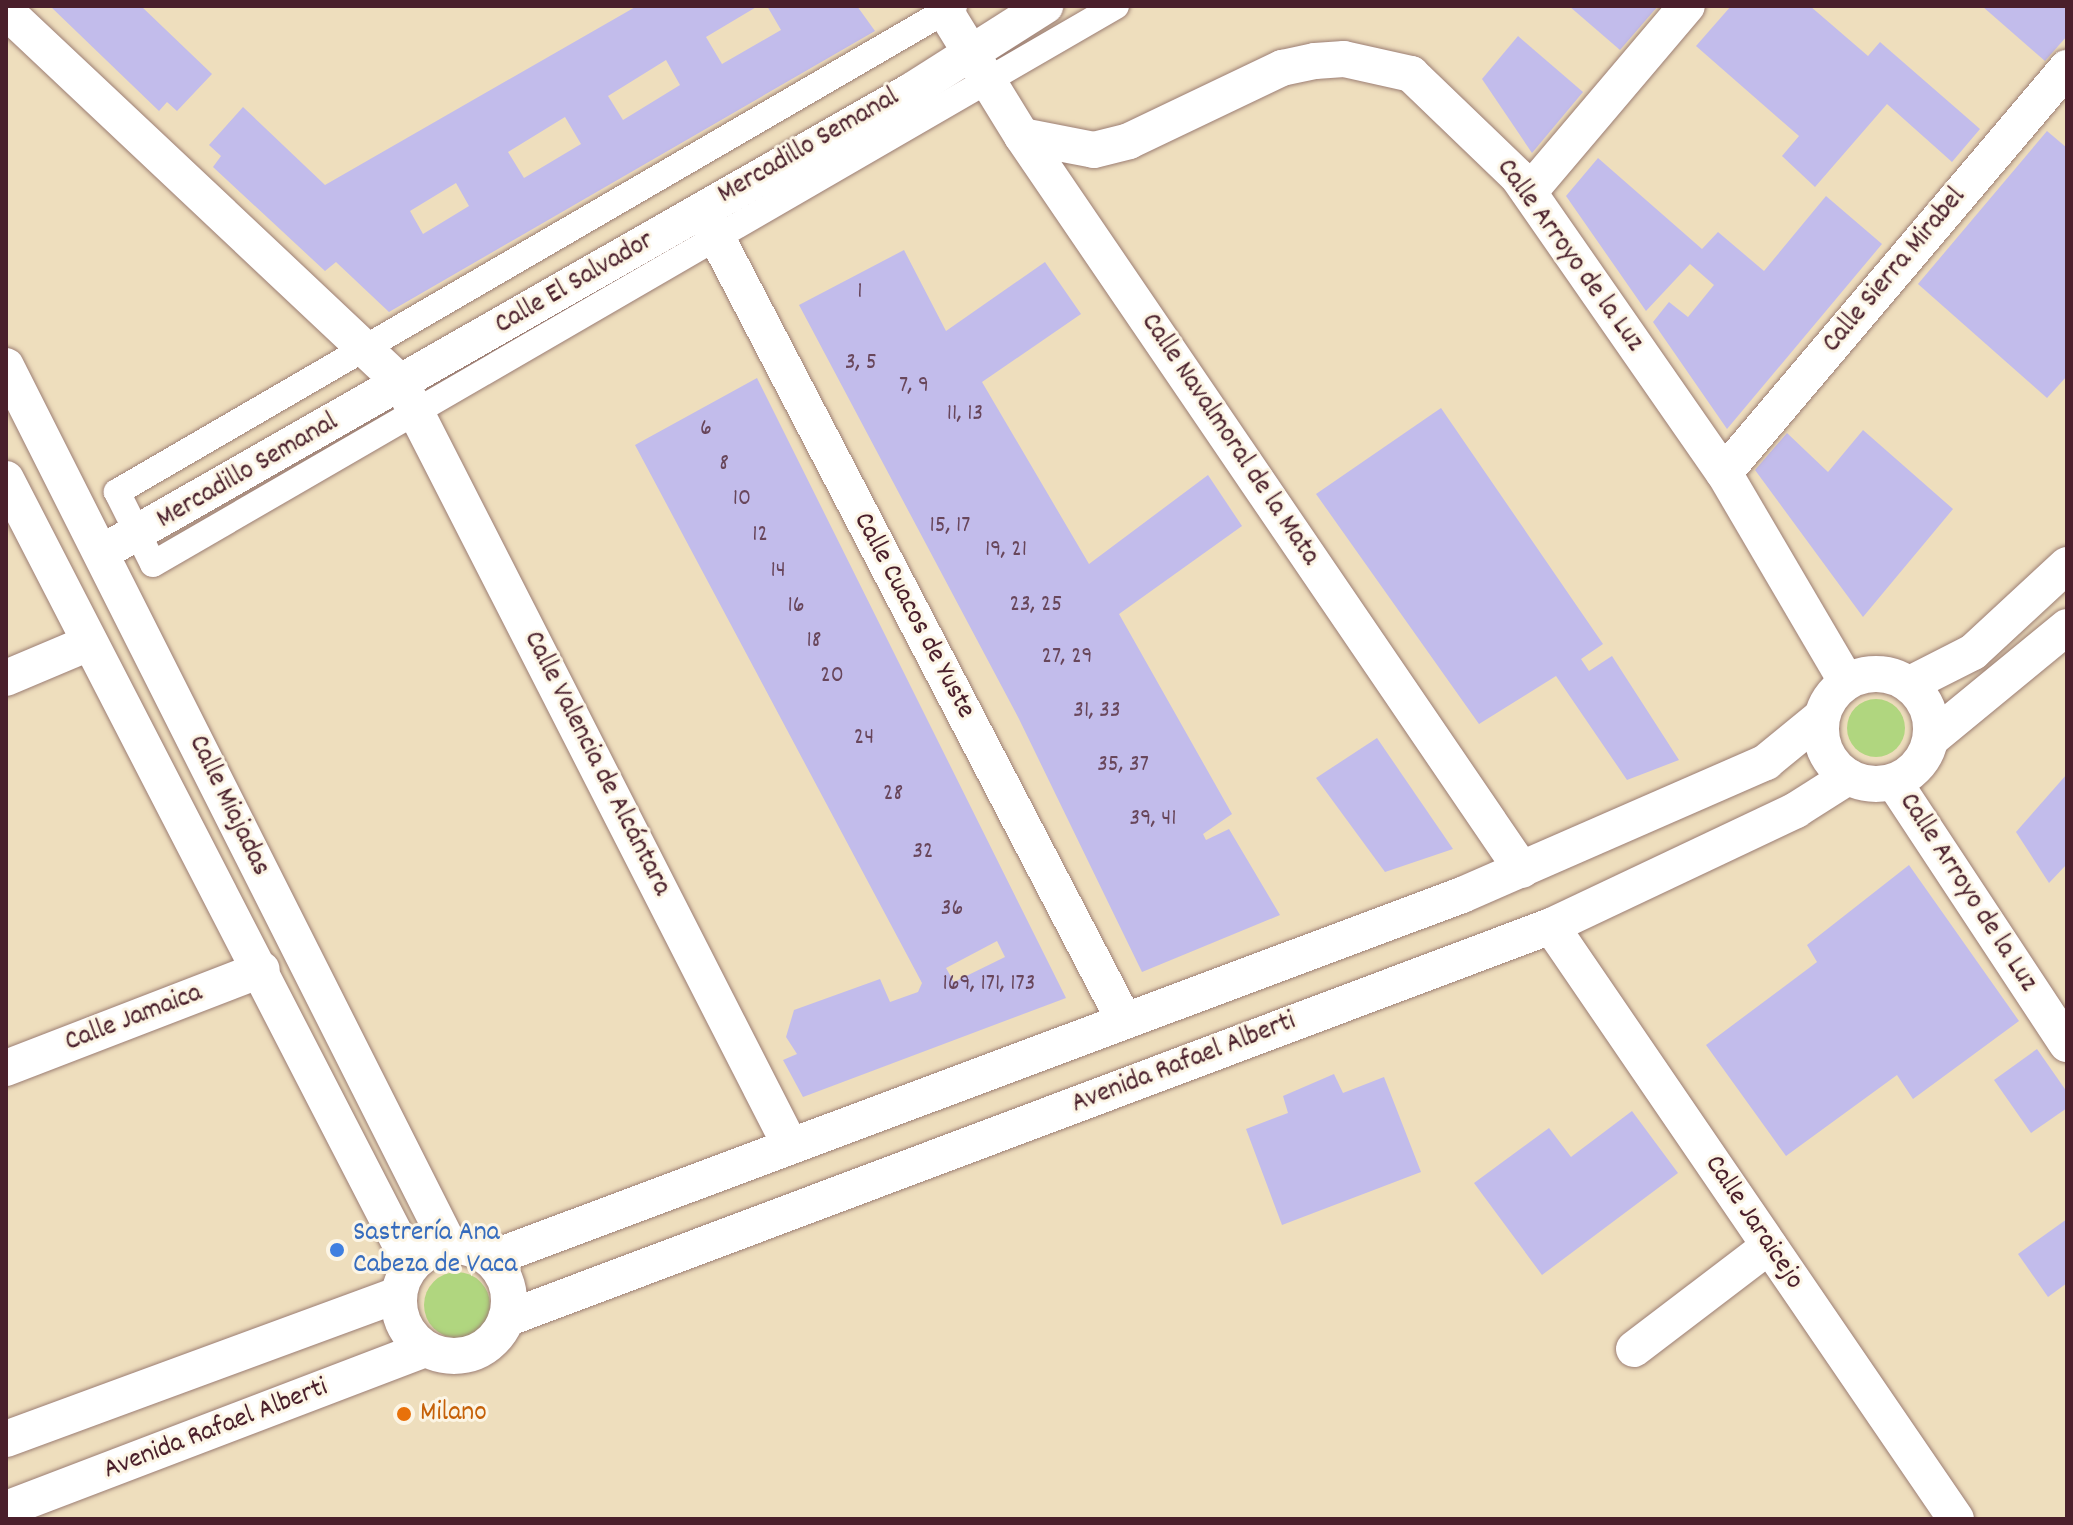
<!DOCTYPE html>
<html>
<head>
<meta charset="utf-8">
<style>
  body { margin:0 }
  #map { position:relative; width:2073px; height:1525px; overflow:hidden; background:#eedebd; font-family:Dekko,sans-serif }
  div>[style] { position:absolute }
  [style*='--x'] { left:calc(var(--x)*1px); top:calc(var(--y)*1px); width:calc(var(--w)*1px); rotate:calc(var(--a)*1deg) }
  .green>* { inset:0; background:#b0d67f }
  .round { border-radius:50% }
  .building>* { inset:0; background:#c2bceb }
  .roads { filter:drop-shadow(0 0 2px #9c7e74) drop-shadow(0 0 2px #9c7e74) }
  .pedestrian>* { height:26px; margin:-13px; padding:0 13px; transform-origin:13px; border-radius:13px; background:#fff }
  .minor>* { height:36px; margin:-18px; padding:0 18px; transform-origin:18px; border-radius:18px; background:#fff }
  .minor>.ring { margin:-18px; padding:0; box-sizing:content-box; background:none; border:36px solid #fff; border-radius:50% }
  .dots>* { width:22px; height:22px; translate:-50% -50%; box-sizing:border-box; border:4px solid #fcf5e5; border-radius:50% }
  span { translate:-50% -50%; white-space:nowrap; text-align:center; line-height:1.15; -webkit-text-stroke:6px #fcf5e5; paint-order:stroke }
  .number-label { font-size:24px; color:#68465b }
  .number-label span { -webkit-text-stroke-width:0 }
  .street-label { font-size:28px; color:#4a1f2b }
  .shop-label { font-size:28px; color:#366cbe }
  .left { translate:0 -50%; text-align:left }
  .food-label { font-size:28px; color:#c56008 }
  .frame { position:absolute; inset:0; border:8px solid #4a1f2b; pointer-events:none }
</style>
</head>
<body>
<div id="map">
  <div class="green">
    <div class="round" style="left:1847px;top:699px;width:58px;height:58px"></div>
    <div class="round" style="left:424px;top:1272px;width:66px;height:66px"></div>
  </div>
  <div class="building">
    <div style="clip-path:polygon(50px 6px,141px 6px,212px 74px,177px 111px,167px 102px,159px 111px)"></div>
    <div style="clip-path:polygon(evenodd,637px 6px,758px 6px,706px 37px,722px 64px,781px 30px,767px 6px,857px 6px,875px 31px,389px 312px,336px 262px,325px 271px,213px 167px,221px 156px,209px 145px,243px 107px,325px 185px,637px 6px,666px 60px,680px 85px,623px 120px,608px 96px,666px 60px,637px 6px,565px 117px,581px 144px,524px 178px,508px 152px,565px 117px,637px 6px,456px 183px,469px 206px,423px 234px,410px 211px,456px 183px)"></div>
    <div style="clip-path:polygon(1569px 6px,1658px 6px,1620px 50px)"></div>
    <div style="clip-path:polygon(1731px 6px,1810px 6px,1868px 56px,1880px 42px,1980px 129px,1952px 162px,1887px 104px,1815px 187px,1782px 156px,1799px 136px,1696px 46px)"></div>
    <div style="clip-path:polygon(1982px 6px,2067px 6px,2067px 36px,2045px 61px)"></div>
    <div style="clip-path:polygon(1518px 36px,1583px 92px,1532px 153px,1482px 79px)"></div>
    <div style="clip-path:polygon(2047px 131px,2067px 148px,2067px 376px,2047px 398px,1918px 284px)"></div>
    <div style="clip-path:polygon(1598px 158px,1702px 249px,1718px 232px,1764px 271px,1826px 196px,1882px 244px,1727px 429px,1653px 322px,1669px 302px,1688px 317px,1714px 285px,1690px 264px,1646px 311px,1566px 196px)"></div>
    <div style="clip-path:polygon(904px 250px,946px 331px,1045px 262px,1081px 314px,982px 382px,1089px 564px,1208px 475px,1242px 526px,1119px 614px,1232px 814px,1203px 834px,1206px 840px,1229px 829px,1280px 915px,1142px 972px,1019px 719px,799px 305px)"></div>
    <div style="clip-path:polygon(evenodd,757px 378px,1066px 998px,803px 1097px,783px 1060px,797px 1054px,786px 1037px,794px 1010px,880px 979px,890px 1002px,918px 992px,922px 983px,635px 445px,757px 378px,997px 941px,1005px 957px,954px 982px,946px 968px,997px 941px)"></div>
    <div style="clip-path:polygon(1441px 408px,1603px 644px,1581px 659px,1589px 671px,1612px 656px,1679px 760px,1627px 780px,1556px 676px,1479px 724px,1316px 494px)"></div>
    <div style="clip-path:polygon(1863px 430px,1953px 509px,1863px 617px,1755px 470px,1787px 433px,1828px 472px)"></div>
    <div style="clip-path:polygon(1377px 738px,1453px 849px,1385px 872px,1316px 778px)"></div>
    <div style="clip-path:polygon(2067px 774px,2067px 864px,2049px 883px,2016px 832px)"></div>
    <div style="clip-path:polygon(1909px 865px,2019px 1021px,1913px 1099px,1897px 1075px,1786px 1156px,1706px 1045px,1817px 962px,1807px 945px)"></div>
    <div style="clip-path:polygon(2037px 1049px,2067px 1092px,2067px 1108px,2031px 1133px,1994px 1080px)"></div>
    <div style="clip-path:polygon(1334px 1074px,1343px 1093px,1384px 1077px,1421px 1172px,1282px 1225px,1246px 1129px,1288px 1113px,1283px 1096px)"></div>
    <div style="clip-path:polygon(1632px 1111px,1678px 1173px,1542px 1275px,1474px 1183px,1549px 1128px,1571px 1157px)"></div>
    <div style="clip-path:polygon(2067px 1219px,2067px 1283px,2048px 1297px,2018px 1254px)"></div>
  </div>
  <div class="roads">
    <div class="pedestrian">
      <div style="--x:954;--y:6;--w:968;--a:149.86"></div>
      <div style="--x:117;--y:492;--w:80;--a:63.4"></div>
      <div style="--x:153;--y:564;--w:1113;--a:-30.09"></div>
    </div>
    <div class="minor">
      <div style="--x:942;--y:6;--w:153;--a:58.4"></div>
      <div style="--x:1022;--y:136;--w:888;--a:55.74"></div>
      <div style="--x:6;--y:11;--w:543;--a:43.28"></div>
      <div style="--x:401;--y:383;--w:856;--a:62.96"></div>
      <div style="--x:1022;--y:136;--w:73;--a:11"></div>
      <div style="--x:1094;--y:150;--w:36;--a:-14"></div>
      <div style="--x:1129;--y:141;--w:170;--a:-25.5"></div>
      <div style="--x:1282;--y:68;--w:34;--a:-12"></div>
      <div style="--x:1315;--y:61;--w:29;--a:-4"></div>
      <div style="--x:1344;--y:59;--w:69;--a:12.6"></div>
      <div style="--x:1411;--y:74;--w:149;--a:43.9"></div>
      <div style="--x:1518;--y:177;--w:361;--a:55.2"></div>
      <div style="--x:1724;--y:473;--w:241;--a:59.6"></div>
      <div style="--x:1529;--y:192;--w:244;--a:-49.7"></div>
      <div style="--x:703;--y:211;--w:912;--a:62.51"></div>
      <div style="--x:6;--y:366;--w:984;--a:63.25"></div>
      <div style="--x:1724;--y:473;--w:531;--a:-49.74"></div>
      <div style="--x:6;--y:479;--w:884;--a:62.74"></div>
      <div style="--x:101;--y:553;--w:932;--a:-29.7"></div>
      <div style="--x:911;--y:91;--w:159;--a:-32.4"></div>
      <div class="ring" style="left:1821px;top:674px;width:74px;height:74px"></div>
      <div style="--x:6;--y:678;--w:90;--a:-22.9"></div>
      <div style="--x:1910;--y:684;--w:71;--a:-26.9"></div>
      <div style="--x:1973;--y:652;--w:128;--a:-42.8"></div>
      <div style="--x:1932;--y:738;--w:175;--a:-39.4"></div>
      <div style="--x:1894;--y:782;--w:314;--a:56.6"></div>
      <div style="--x:1551;--y:926;--w:718;--a:55.67"></div>
      <div style="--x:6;--y:1068;--w:274;--a:-21.1"></div>
      <div class="ring" style="left:399px;top:1246px;width:74px;height:74px"></div>
      <div style="--x:490;--y:1259;--w:1038;--a:-20.53"></div>
      <div style="--x:1462;--y:895;--w:332;--a:-23.6"></div>
      <div style="--x:1766;--y:762;--w:71;--a:-39.3"></div>
      <div style="--x:506;--y:1319;--w:1116;--a:-20.61"></div>
      <div style="--x:1551;--y:926;--w:271;--a:-25.3"></div>
      <div style="--x:1796;--y:810;--w:62;--a:-32.4"></div>
      <div style="--x:1634;--y:1349;--w:170;--a:-37.3"></div>
      <div style="--x:6;--y:1439;--w:418;--a:-20.2"></div>
      <div style="--x:6;--y:1509;--w:449;--a:-20.9"></div>
    </div>
  </div>
  <div class="dots">
    <div style="left:337px;top:1250px;background:#3f7fe0"></div>
    <div style="left:404px;top:1414px;background:#e8710a"></div>
  </div>
  <div class="number-label">
    <span style="left:860px;top:293px">1</span>
    <span style="left:861px;top:364px">3, 5</span>
    <span style="left:914px;top:387px">7, 9</span>
    <span style="left:965px;top:415px">11, 13</span>
    <span style="left:706px;top:430px">6</span>
    <span style="left:724px;top:465px">8</span>
    <span style="left:742px;top:500px">10</span>
    <span style="left:950px;top:527px">15, 17</span>
    <span style="left:760px;top:536px">12</span>
    <span style="left:1006px;top:551px">19, 21</span>
    <span style="left:778px;top:572px">14</span>
    <span style="left:1036px;top:606px">23, 25</span>
    <span style="left:796px;top:607px">16</span>
    <span style="left:814px;top:642px">18</span>
    <span style="left:1067px;top:658px">27, 29</span>
    <span style="left:832px;top:677px">20</span>
    <span style="left:1097px;top:712px">31, 33</span>
    <span style="left:864px;top:739px">24</span>
    <span style="left:1123px;top:766px">35, 37</span>
    <span style="left:893px;top:795px">28</span>
    <span style="left:1153px;top:820px">39, 41</span>
    <span style="left:923px;top:853px">32</span>
    <span style="left:952px;top:910px">36</span>
    <span style="left:989px;top:985px">169, 171, 173</span>
  </div>
  <div class="street-label">
    <span style="left:809px;top:147px;rotate:-30deg">Mercadillo Semanal</span>
    <span style="left:1569px;top:256px;rotate:54deg">Calle Arroyo de la Luz</span>
    <span style="left:1895px;top:271px;rotate:-50deg">Calle Sierra Mirabel</span>
    <span style="left:575px;top:284px;rotate:-30deg">Calle El Salvador</span>
    <span style="left:1229px;top:440px;rotate:56deg">Calle Navalmoral de la Mata</span>
    <span style="left:248px;top:472px;rotate:-30deg">Mercadillo Semanal</span>
    <span style="left:913px;top:616px;rotate:62deg">Calle Cuacos de Yuste</span>
    <span style="left:596px;top:764px;rotate:63deg">Calle Valencia de Alcántara</span>
    <span style="left:228px;top:806px;rotate:64deg">Calle Miajadas</span>
    <span style="left:1967px;top:893px;rotate:57deg">Calle Arroyo de la Luz</span>
    <span style="left:134px;top:1019px;rotate:-21deg">Calle Jamaica</span>
    <span style="left:1184px;top:1064px;rotate:-21deg">Avenida Rafael Alberti</span>
    <span style="left:1753px;top:1223px;rotate:56deg">Calle Jaraicejo</span>
    <span style="left:216px;top:1430px;rotate:-21deg">Avenida Rafael Alberti</span>
  </div>
  <div class="shop-label">
    <span class="left" style="left:353px;top:1250px">Sastrería Ana<br>Cabeza de Vaca</span>
  </div>
  <div class="food-label">
    <span class="left" style="left:420px;top:1414px">Milano</span>
  </div>
  <div class="frame"></div>
</div>
</body>
</html>
